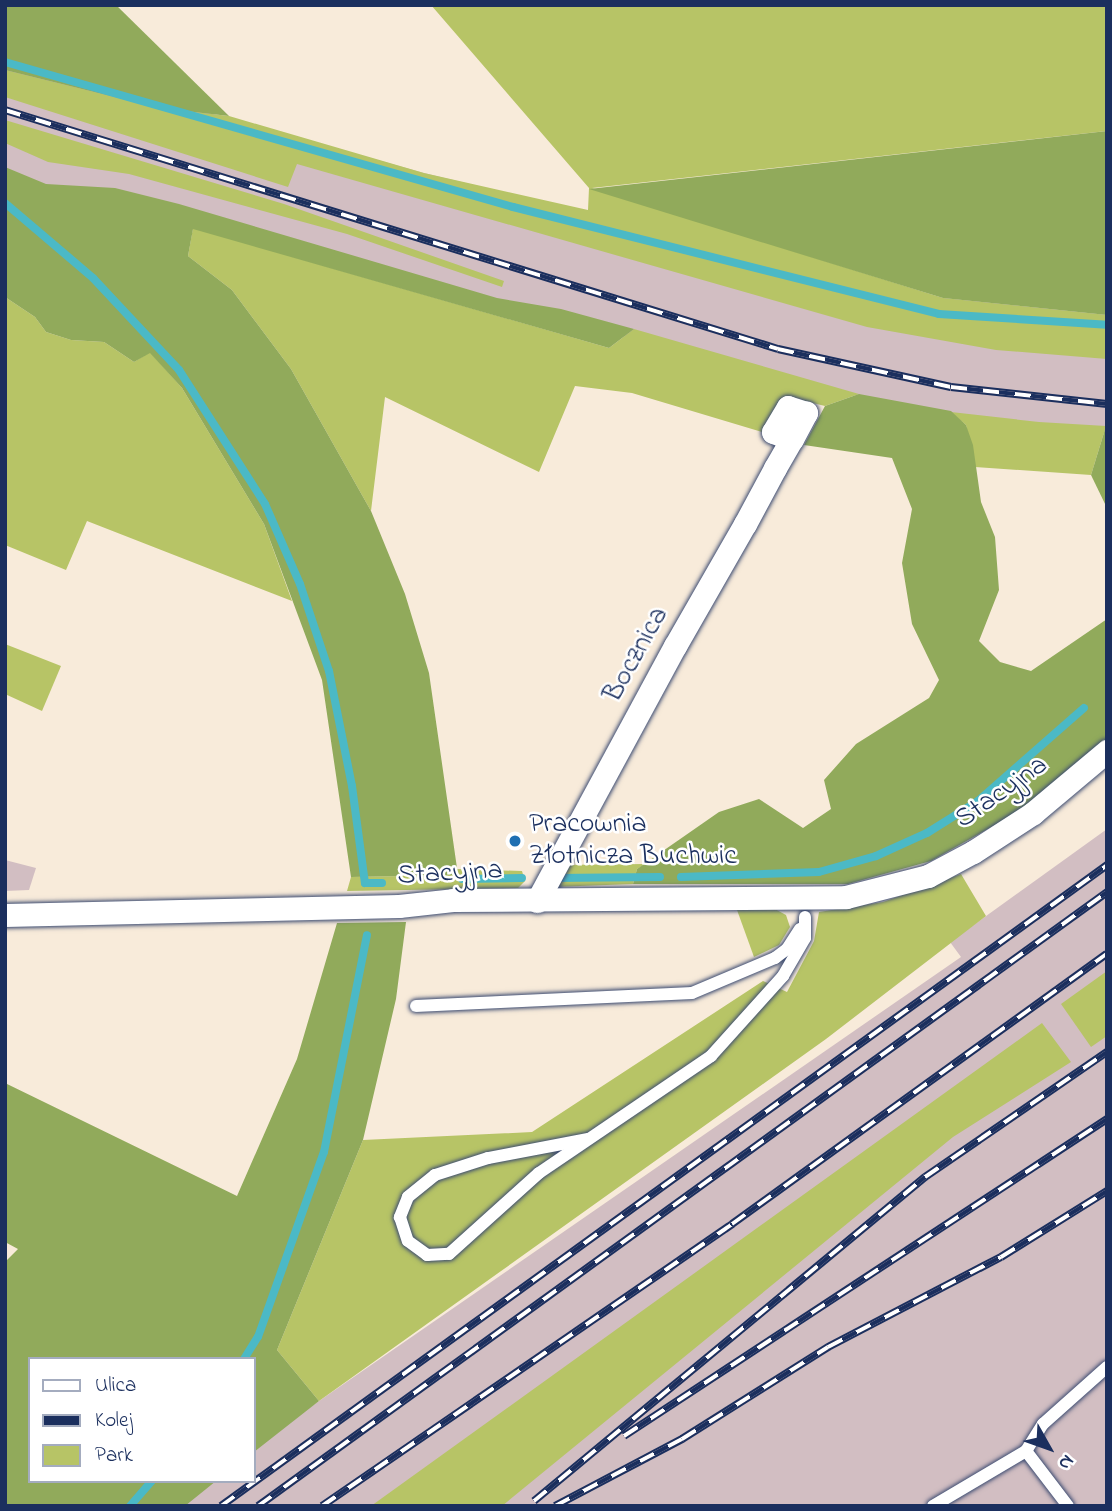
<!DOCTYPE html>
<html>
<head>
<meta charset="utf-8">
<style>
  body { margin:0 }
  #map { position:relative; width:1112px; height:1511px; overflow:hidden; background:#f8ebda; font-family:"Indie Flower",sans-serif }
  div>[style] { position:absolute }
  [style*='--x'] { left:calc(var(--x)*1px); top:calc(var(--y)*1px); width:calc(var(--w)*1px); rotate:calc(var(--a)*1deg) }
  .industrial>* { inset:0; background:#d2bec2 }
  .green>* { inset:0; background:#b7c466 }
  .forest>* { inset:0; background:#91aa5b }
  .stream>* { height:8px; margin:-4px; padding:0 4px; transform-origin:4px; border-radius:4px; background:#4bb9c6 }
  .roads { filter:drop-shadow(0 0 2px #3c4b71) drop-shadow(0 0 2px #3c4b71) }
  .lane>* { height:12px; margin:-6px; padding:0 6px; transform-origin:6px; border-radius:6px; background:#fff }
  .street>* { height:23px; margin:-11.5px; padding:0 11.5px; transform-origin:11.5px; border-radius:11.5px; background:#fff }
  .rail>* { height:8px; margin-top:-4px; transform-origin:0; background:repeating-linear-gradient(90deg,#fff 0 16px,#1b2f5e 0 32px); box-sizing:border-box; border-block:2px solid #1b2f5e }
  .dots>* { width:19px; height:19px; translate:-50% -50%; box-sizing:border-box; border:4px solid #fff; border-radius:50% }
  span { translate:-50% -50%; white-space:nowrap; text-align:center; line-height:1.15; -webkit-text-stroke:5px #fff; paint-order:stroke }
  .street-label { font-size:28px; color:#1b2f5e }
  .poi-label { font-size:28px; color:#1b2f5e }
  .left { translate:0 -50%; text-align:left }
  .frame { position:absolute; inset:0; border:7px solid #1b2f5e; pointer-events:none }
  .legend { position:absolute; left:28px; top:1357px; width:228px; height:126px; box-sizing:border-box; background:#fff; border:2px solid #a4acbf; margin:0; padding:9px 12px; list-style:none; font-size:21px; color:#1b2f5e }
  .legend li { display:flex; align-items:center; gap:14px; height:35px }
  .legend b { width:35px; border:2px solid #a4acbf }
  .north { position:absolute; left:1014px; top:1413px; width:70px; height:70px; -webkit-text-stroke:5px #fff; paint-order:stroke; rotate:130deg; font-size:19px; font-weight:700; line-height:28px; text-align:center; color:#1b2f5e }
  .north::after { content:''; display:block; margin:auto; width:24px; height:32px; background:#1b2f5e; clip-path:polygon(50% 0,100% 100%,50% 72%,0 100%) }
</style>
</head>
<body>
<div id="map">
  <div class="industrial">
    <div style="clip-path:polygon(5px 56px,424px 173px,943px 298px,1107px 315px,1107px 434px,950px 420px,5px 178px)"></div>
    <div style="clip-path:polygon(1107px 829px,1107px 1506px,167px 1506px,202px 1481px,254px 1481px,254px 1446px,961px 957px,950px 942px)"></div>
    <div style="clip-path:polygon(5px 860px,36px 868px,29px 890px,5px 891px)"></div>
  </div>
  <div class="green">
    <div style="clip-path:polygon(431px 5px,1107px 5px,1107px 131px,592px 188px,943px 298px,1107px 315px,1107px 359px,996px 350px,867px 327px,297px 164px,288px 187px,5px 97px,5px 70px,159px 108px,229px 116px,424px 173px,588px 210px,589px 188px)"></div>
    <div style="clip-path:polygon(5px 120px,284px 204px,504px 281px,502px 287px,347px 234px,129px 174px,48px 162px,5px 143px)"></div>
    <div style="clip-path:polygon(193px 228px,609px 348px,634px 329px,859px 394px,825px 406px,788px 397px,762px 432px,632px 393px,575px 386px,539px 472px,385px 397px,371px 511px,291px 369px,232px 290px,188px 256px)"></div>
    <div style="clip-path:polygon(5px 297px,35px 317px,46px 332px,71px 340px,104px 342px,134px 362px,150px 352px,182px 388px,264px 524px,292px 601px,87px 521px,66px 570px,5px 545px)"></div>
    <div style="clip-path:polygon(951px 412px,1039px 422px,1106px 426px,1091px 475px,975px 467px,966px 425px)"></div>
    <div style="clip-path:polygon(5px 644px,61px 666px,42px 711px,5px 694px)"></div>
    <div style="clip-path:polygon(645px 864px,637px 869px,633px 884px,553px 887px,554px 865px)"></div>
    <div style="clip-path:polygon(457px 869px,522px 871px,525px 881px,518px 888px,347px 891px,351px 877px,457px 875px)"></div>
    <div style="clip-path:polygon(961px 874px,986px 916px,826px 1039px,319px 1401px,277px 1350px,363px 1140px,532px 1132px,763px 981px,787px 992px,814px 941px,819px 912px,883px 902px)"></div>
    <div style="clip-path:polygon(773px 908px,786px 915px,790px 927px,779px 945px,754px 957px,737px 910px)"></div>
    <div style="clip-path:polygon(1107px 971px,1107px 1036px,1091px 1047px,1061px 1004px)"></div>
    <div style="clip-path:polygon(1042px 1023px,1071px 1062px,953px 1137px,502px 1506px,371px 1506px)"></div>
  </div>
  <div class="forest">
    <div style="clip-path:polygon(5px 5px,116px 5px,229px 116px,159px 108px,5px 70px)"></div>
    <div style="clip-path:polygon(1107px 131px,1107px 315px,943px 298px,589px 189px)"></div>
    <div style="clip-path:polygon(5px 167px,46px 184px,115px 188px,179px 204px,497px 298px,561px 309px,634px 329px,609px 348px,193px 229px,188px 256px,232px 290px,291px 369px,371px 511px,405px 594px,429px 673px,458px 875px,351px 877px,322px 680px,264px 524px,182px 388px,150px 353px,134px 362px,104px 342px,71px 340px,46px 332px,35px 317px,5px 297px)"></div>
    <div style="clip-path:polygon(859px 394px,951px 411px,966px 425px,973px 445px,981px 502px,995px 537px,999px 590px,979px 641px,1000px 662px,1031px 671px,1107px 619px,1107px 739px,1018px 812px,931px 861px,848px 884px,633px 884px,637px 869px,719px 812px,759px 799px,803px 828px,831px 809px,824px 780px,856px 744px,929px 698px,939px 680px,912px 624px,902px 563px,912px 509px,892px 458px,804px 445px,825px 406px)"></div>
    <div style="clip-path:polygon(1106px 426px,1107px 426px,1107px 508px,1091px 475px)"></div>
    <div style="clip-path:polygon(406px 922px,396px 999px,363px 1140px,277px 1350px,319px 1401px,254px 1452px,254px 1359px,30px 1359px,30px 1481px,216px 1481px,185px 1506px,5px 1506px,5px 1262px,18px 1249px,5px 1242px,5px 1083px,237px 1196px,297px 1059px,337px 923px)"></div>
  </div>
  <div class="stream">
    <div style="--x:5;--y:62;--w:528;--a:15.93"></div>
    <div style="--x:513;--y:207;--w:439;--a:14.1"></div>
    <div style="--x:939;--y:314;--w:168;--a:3.7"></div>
    <div style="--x:5;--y:203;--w:116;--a:40.4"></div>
    <div style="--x:93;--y:278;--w:126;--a:46.9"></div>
    <div style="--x:179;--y:370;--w:159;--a:57.3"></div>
    <div style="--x:265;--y:504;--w:87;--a:66.4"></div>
    <div style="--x:300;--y:584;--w:92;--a:71.6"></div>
    <div style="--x:329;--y:671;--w:117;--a:78.7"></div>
    <div style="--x:352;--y:786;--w:98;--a:82.4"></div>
    <div style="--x:365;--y:883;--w:17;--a:0"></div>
    <div style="--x:681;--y:877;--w:138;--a:-2.1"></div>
    <div style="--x:819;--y:872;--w:59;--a:-15.7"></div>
    <div style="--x:876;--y:856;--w:56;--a:-24.3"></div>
    <div style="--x:927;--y:833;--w:60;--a:-32.1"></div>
    <div style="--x:978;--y:801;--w:141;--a:-41.3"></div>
    <div style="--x:554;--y:878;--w:106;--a:-0.5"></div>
    <div style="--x:462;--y:879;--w:60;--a:-1"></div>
    <div style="--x:244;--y:1359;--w:26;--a:-58"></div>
    <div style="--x:258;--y:1337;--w:196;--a:-70.4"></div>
    <div style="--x:324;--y:1152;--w:221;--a:-78.8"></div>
    <div style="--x:130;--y:1506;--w:33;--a:-49"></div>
  </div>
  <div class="roads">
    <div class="lane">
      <div style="--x:416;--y:1006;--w:276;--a:-2.7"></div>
      <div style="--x:692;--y:993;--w:90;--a:-22.9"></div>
      <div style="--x:775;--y:958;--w:15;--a:-37"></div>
      <div style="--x:787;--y:949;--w:24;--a:-57"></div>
      <div style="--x:588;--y:1139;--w:102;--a:169.2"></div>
      <div style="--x:488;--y:1158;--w:56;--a:162.2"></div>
      <div style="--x:435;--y:1175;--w:35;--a:141"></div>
      <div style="--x:408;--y:1197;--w:22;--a:112"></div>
      <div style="--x:400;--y:1217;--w:25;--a:72"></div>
      <div style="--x:408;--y:1241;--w:24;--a:36"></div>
      <div style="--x:427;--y:1255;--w:22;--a:-3"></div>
      <div style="--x:449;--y:1254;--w:121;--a:-42"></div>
      <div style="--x:539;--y:1173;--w:208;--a:-34.2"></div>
      <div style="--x:711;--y:1056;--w:108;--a:-48"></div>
      <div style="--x:783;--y:976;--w:44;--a:-59.9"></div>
      <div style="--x:805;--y:938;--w:21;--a:-90"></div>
      <div style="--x:1026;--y:1451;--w:69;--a:52.6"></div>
      <div style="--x:933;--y:1506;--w:108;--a:-30.6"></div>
      <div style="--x:1026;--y:1451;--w:32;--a:-58"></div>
      <div style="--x:1043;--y:1424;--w:86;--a:-41.7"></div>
    </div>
    <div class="street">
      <div style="--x:537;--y:901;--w:290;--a:-61.6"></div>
      <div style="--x:675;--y:646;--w:141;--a:-60.2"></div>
      <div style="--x:745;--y:524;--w:64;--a:-61.8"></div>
      <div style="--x:775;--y:468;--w:34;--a:-60"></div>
      <div style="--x:792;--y:439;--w:30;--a:-62"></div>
      <div style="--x:806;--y:413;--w:19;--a:-162"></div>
      <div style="--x:788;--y:407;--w:29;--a:121"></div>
      <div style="--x:773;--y:432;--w:20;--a:20"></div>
      <div style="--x:5;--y:915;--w:394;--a:-1.3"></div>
      <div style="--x:399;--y:906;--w:54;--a:-6.3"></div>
      <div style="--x:453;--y:900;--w:393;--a:-0.4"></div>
      <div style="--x:846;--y:897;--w:85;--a:-14.4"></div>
      <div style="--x:928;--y:876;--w:51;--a:-28.1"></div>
      <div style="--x:973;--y:852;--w:72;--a:-33"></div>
      <div style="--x:1033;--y:813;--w:97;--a:-40"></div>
    </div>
  </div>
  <div class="rail">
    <div style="--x:5;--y:110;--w:809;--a:17.18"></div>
    <div style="--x:778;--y:349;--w:177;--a:12.4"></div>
    <div style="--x:951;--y:387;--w:157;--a:6.2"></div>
    <div style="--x:624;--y:1436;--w:578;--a:-33.28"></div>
    <div style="--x:534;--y:1501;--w:508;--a:-39.65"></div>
    <div style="--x:925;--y:1177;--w:221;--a:-34.5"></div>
    <div style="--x:221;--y:1506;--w:1094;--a:-35.88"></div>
    <div style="--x:258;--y:1506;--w:1048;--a:-35.87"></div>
    <div style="--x:322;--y:1506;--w:498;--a:-34.5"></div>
    <div style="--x:732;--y:1224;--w:462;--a:-35.8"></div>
    <div style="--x:555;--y:1506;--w:144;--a:-27.8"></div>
    <div style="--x:682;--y:1439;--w:173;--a:-32.2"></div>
    <div style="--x:828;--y:1347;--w:195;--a:-27.5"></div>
    <div style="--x:1001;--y:1257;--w:125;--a:-31.9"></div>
  </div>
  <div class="dots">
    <div style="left:515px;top:841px;background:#1f6fb2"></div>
  </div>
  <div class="street-label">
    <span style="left:637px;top:655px;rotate:-61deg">Bocznica</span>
    <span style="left:1002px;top:793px;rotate:-35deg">Stacyjna</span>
    <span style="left:450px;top:874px;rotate:-3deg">Stacyjna</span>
  </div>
  <div class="poi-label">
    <span class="left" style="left:529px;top:841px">Pracownia<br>Złotnicza Buchwic</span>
  </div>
  <div class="frame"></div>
  <ul class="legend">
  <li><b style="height:9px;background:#fff"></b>Ulica</li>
  <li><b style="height:9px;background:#1b2f5e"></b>Kolej</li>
  <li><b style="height:19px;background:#b7c466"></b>Park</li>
  </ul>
  <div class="north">N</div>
</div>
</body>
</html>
